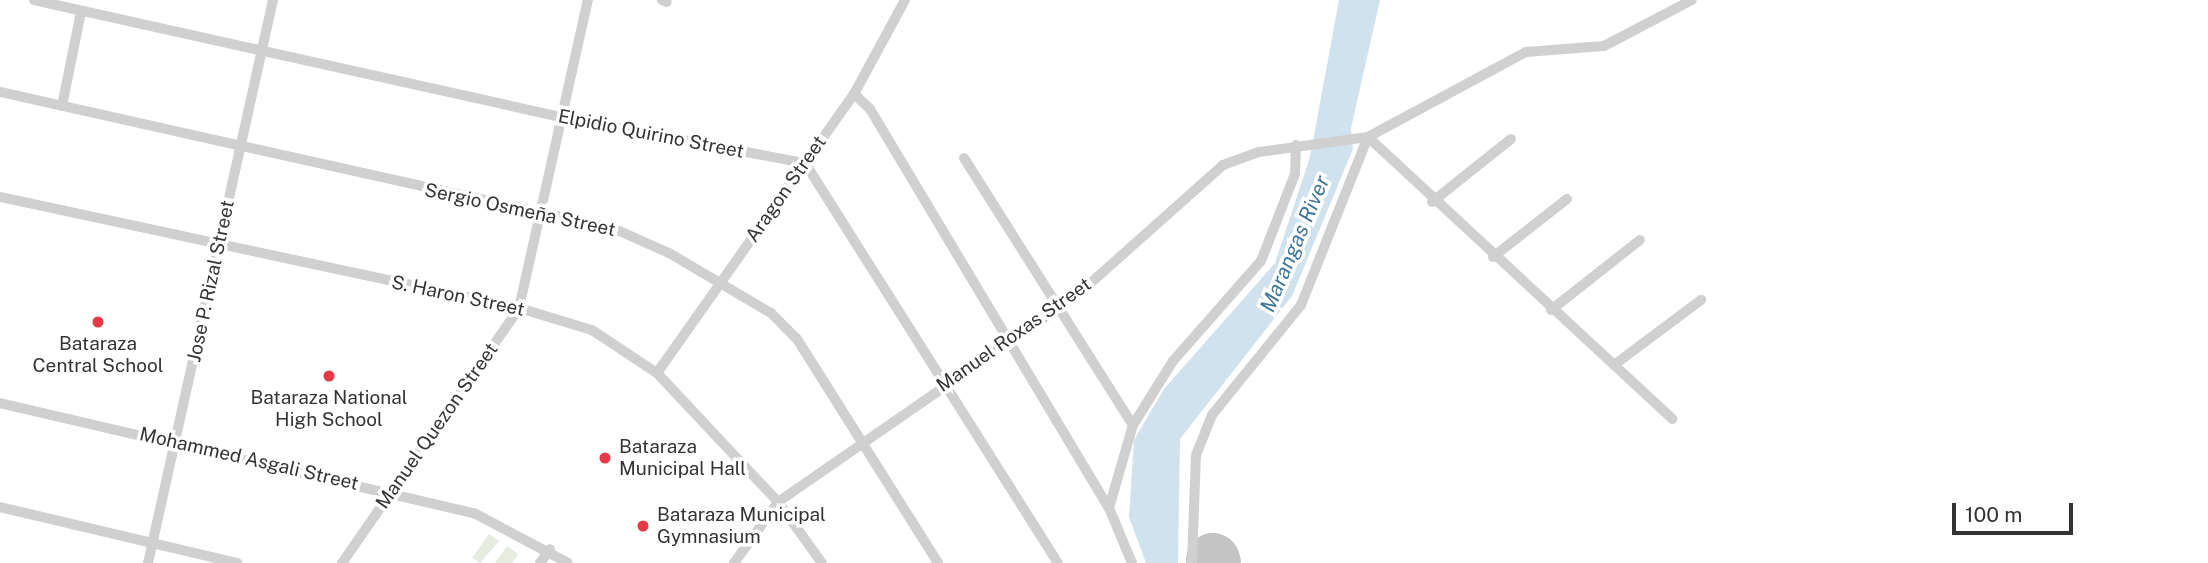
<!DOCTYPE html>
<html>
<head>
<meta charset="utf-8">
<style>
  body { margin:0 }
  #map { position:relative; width:2208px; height:563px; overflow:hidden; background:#fff; font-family:"Public Sans",sans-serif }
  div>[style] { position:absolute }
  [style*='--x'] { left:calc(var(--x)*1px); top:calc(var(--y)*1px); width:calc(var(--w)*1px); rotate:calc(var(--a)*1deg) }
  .green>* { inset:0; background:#e6ecdf }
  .water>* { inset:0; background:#cfe2ee }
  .runway>* { height:54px; margin:-27px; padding:0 27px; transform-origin:27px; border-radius:27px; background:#c4c4c4 }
  .minor>* { height:10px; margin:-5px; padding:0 5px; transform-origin:5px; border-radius:5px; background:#d0d0d0 }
  .dots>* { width:19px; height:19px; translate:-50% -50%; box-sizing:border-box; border:4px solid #fff; border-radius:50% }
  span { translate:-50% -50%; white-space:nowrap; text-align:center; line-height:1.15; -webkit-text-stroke:7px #fff; paint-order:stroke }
  .street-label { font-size:19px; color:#333 }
  .poi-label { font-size:19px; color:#333 }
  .left { translate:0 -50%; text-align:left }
  .water-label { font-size:21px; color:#3f7597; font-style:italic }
  .scale { position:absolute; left:1952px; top:503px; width:121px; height:32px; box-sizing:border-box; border:4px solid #333; border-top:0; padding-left:9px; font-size:21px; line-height:24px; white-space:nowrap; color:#333; -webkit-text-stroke:5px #fff; paint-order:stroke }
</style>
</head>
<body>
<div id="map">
  <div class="green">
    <div style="clip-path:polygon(489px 534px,499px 541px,480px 563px,472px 558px)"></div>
    <div style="clip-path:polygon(507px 546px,518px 554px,512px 563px,495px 563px)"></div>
  </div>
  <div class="water">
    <div style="clip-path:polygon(1339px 0,1380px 0,1351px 128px,1353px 149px,1292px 296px,1180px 439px,1178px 563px,1146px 563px,1129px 517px,1134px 440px,1164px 389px,1275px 263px,1310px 157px)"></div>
  </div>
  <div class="runway">
    <div style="--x:1213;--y:560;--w:3;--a:72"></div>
  </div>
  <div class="minor">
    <div style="--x:34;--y:0;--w:540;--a:12.52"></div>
    <div style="--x:561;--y:117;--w:248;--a:10.7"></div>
    <div style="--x:805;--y:163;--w:473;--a:57.7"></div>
    <div style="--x:662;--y:0;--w:5;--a:22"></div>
    <div style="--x:0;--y:92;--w:630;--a:12.56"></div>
    <div style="--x:615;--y:229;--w:59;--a:24"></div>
    <div style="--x:669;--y:253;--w:118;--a:30.5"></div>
    <div style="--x:771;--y:313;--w:37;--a:45"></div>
    <div style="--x:797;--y:339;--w:265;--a:57.8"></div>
    <div style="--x:854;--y:94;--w:22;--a:43"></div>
    <div style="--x:870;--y:109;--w:465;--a:59.1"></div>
    <div style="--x:62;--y:106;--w:96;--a:-78.6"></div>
    <div style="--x:1368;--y:137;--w:415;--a:42.8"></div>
    <div style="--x:964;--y:158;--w:316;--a:57.7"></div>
    <div style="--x:0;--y:197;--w:531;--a:12.07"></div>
    <div style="--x:519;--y:308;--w:76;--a:16.8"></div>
    <div style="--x:592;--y:330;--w:78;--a:33.5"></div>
    <div style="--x:657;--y:373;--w:177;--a:46.8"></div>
    <div style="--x:778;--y:502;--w:75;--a:54.2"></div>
    <div style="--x:1432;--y:202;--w:101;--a:-38.6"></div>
    <div style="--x:1493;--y:257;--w:94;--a:-38.1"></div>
    <div style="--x:1551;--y:310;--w:113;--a:-38.2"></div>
    <div style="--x:1614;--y:365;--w:109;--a:-36.8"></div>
    <div style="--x:657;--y:373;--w:342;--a:-54.8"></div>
    <div style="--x:854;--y:94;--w:107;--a:-61.5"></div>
    <div style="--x:0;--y:403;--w:487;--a:13.1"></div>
    <div style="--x:474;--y:513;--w:106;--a:28"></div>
    <div style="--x:0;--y:507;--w:244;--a:13.3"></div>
    <div style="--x:148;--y:563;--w:577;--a:-77.48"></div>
    <div style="--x:342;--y:563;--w:310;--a:-55.2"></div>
    <div style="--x:519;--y:308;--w:316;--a:-77.4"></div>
    <div style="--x:540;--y:563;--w:17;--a:-54"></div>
    <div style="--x:734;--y:563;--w:75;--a:-54.2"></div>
    <div style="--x:778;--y:502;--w:362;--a:-34.7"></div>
    <div style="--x:1076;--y:296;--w:197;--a:-41.7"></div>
    <div style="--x:1223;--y:165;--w:38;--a:-20"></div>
    <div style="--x:1259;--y:152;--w:110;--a:-7.8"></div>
    <div style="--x:1368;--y:137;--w:179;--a:-28.3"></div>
    <div style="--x:1526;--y:52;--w:78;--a:-4.4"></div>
    <div style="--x:1604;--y:46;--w:99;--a:-27.6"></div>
    <div style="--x:1132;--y:563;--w:60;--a:-112.7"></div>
    <div style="--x:1109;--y:508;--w:86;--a:-73.9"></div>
    <div style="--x:1133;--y:425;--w:75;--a:-58"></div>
    <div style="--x:1173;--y:361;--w:133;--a:-48.7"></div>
    <div style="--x:1261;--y:261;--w:93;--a:-68.7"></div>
    <div style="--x:1295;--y:174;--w:29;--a:-88"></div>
    <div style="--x:1192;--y:563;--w:108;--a:-87.9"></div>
    <div style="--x:1196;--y:455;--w:43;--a:-68.2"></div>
    <div style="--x:1212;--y:415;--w:141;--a:-51"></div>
    <div style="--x:1301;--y:305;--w:181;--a:-68.3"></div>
  </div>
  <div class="dots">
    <div style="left:98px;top:322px;background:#e63946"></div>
    <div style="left:329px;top:376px;background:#e63946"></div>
    <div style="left:605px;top:458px;background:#e63946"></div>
    <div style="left:643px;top:526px;background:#e63946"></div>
  </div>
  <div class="street-label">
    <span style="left:651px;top:134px;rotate:11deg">Elpidio Quirino Street</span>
    <span style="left:786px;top:189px;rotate:-55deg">Aragon Street</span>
    <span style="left:520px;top:210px;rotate:12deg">Sergio Osmeña Street</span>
    <span style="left:211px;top:281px;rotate:-78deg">Jose P. Rizal Street</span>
    <span style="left:458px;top:296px;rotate:12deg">S. Haron Street</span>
    <span style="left:1014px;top:335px;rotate:-35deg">Manuel Roxas Street</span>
    <span style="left:437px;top:426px;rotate:-55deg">Manuel Quezon Street</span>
    <span style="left:249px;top:459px;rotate:13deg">Mohammed Asgali Street</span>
  </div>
  <div class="poi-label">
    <span style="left:98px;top:355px">Bataraza<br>Central School</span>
    <span style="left:329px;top:409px">Bataraza National<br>High School</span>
    <span class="left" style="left:619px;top:458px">Bataraza<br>Municipal Hall</span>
    <span class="left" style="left:657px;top:526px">Bataraza Municipal<br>Gymnasium</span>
  </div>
  <div class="water-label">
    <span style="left:1295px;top:244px;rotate:-67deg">Marangas River</span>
  </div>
  <div class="scale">100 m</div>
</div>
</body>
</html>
